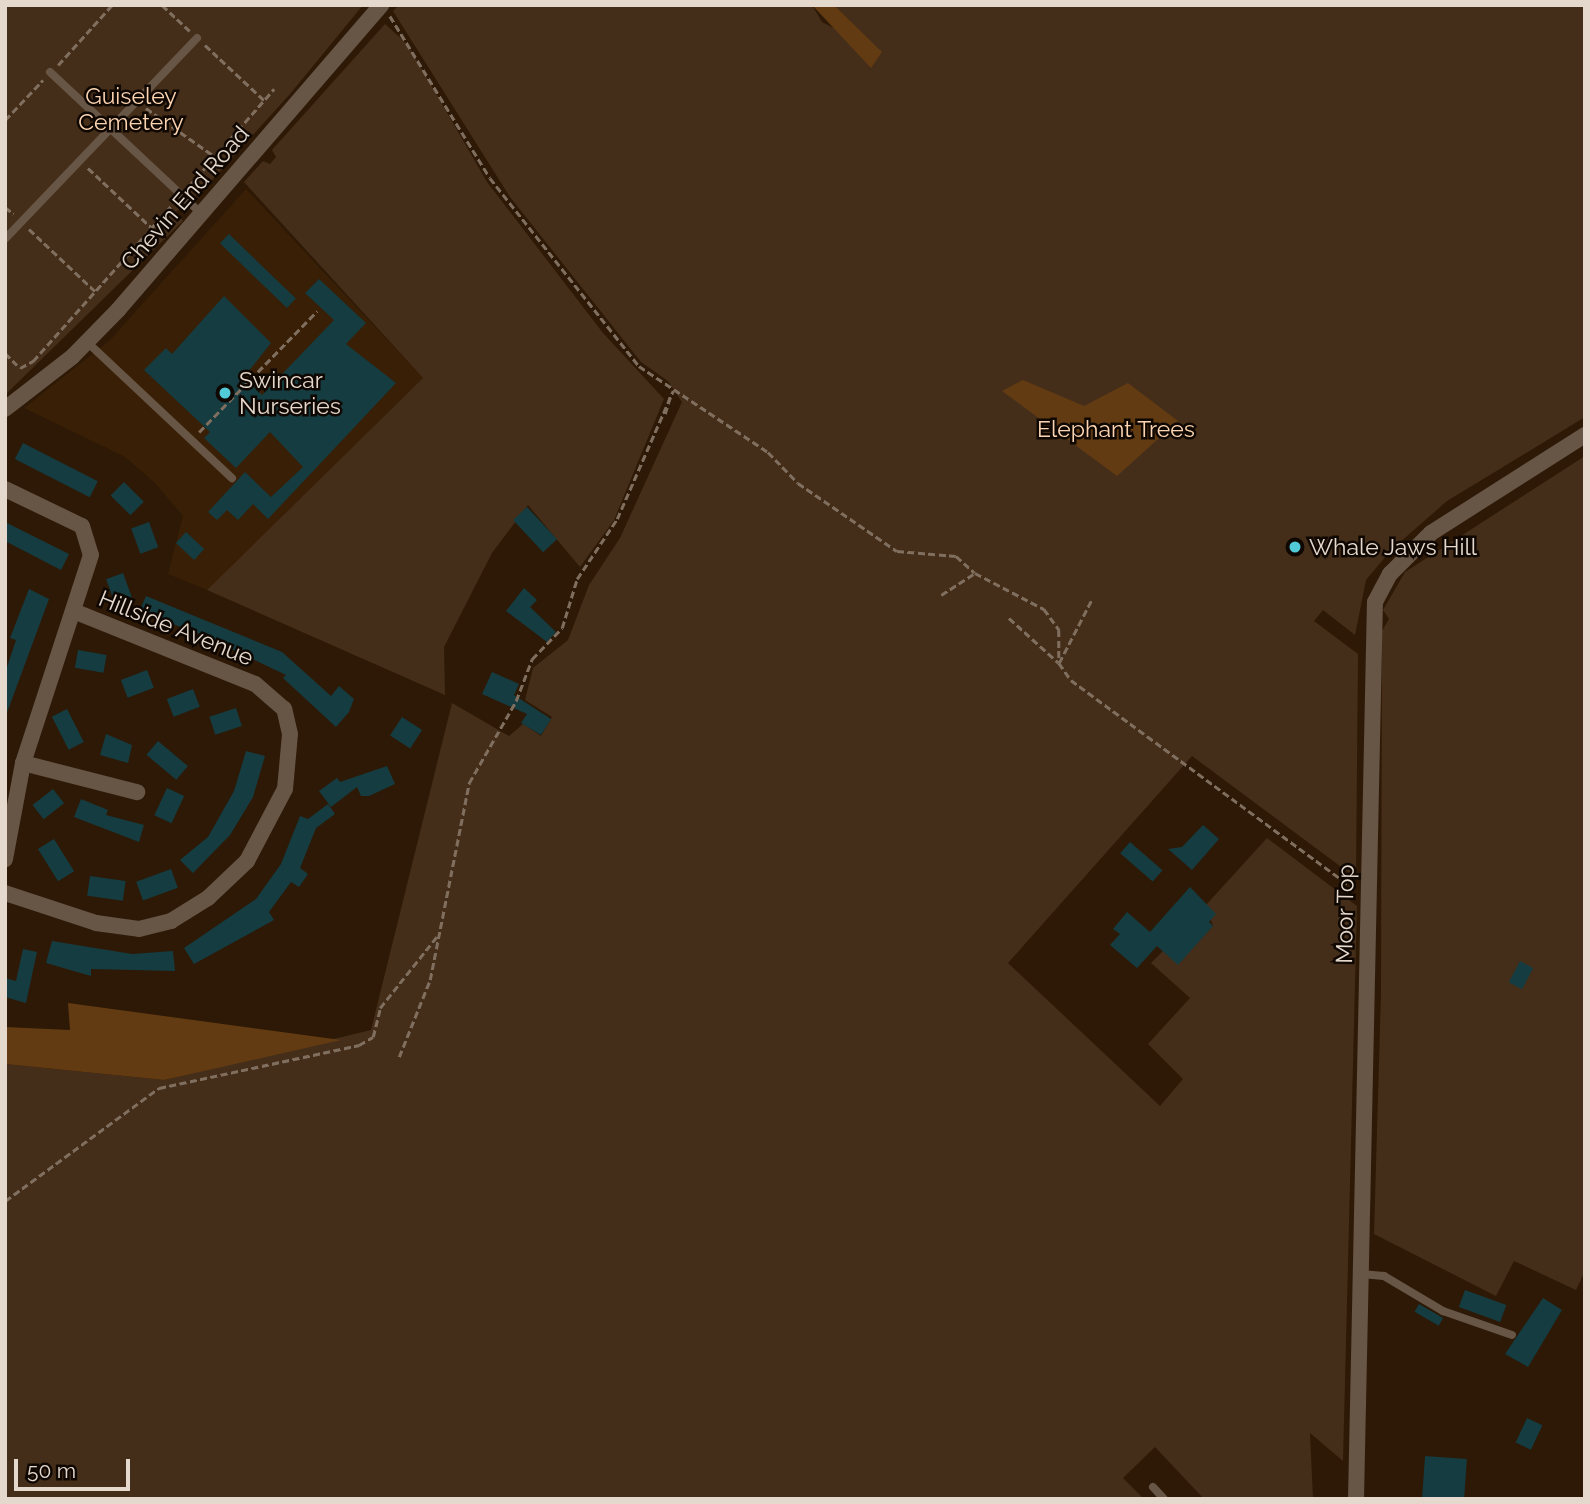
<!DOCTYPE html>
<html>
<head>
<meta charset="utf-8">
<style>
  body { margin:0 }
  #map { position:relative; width:1590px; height:1504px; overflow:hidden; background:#2d1906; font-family:Raleway,sans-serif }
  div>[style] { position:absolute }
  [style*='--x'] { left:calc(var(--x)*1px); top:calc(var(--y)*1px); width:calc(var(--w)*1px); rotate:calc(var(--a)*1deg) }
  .built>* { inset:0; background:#381f05 }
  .green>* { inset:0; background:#452e19 }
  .forest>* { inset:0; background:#623b12 }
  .building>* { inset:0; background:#153c40; transform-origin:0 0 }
  .path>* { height:2.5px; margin-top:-1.25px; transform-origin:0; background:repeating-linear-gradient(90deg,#806f5f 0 7px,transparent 0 10.5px) }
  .lane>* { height:8px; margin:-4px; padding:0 4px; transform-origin:4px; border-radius:4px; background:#675545 }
  .street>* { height:16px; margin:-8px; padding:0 8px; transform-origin:8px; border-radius:8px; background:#675545 }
  .dots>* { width:19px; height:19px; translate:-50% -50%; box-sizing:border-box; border:4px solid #0f0702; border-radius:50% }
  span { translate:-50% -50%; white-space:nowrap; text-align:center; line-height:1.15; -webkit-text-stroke:5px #0f0702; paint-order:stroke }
  .park-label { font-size:23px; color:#fcd4b1 }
  .street-label { font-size:23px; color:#e5d8cc }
  .poi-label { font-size:23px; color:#e5d8cc }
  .left { translate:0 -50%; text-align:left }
  .frame { position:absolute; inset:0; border:7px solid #e5d8cc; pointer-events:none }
  .scale { position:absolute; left:14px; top:1459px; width:116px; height:32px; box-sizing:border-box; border:4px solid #e5d8cc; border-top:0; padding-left:9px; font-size:21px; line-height:24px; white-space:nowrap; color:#e5d8cc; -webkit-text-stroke:5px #0f0702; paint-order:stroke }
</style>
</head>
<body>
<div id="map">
  <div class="built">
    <div style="clip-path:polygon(246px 189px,423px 378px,207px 590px,168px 574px,183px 516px,156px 484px,125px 457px,24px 408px,109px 341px)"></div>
  </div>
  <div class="green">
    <div style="clip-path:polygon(5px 5px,363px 5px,290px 94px,204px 189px,176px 212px,183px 221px,5px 395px)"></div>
    <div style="clip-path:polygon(399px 5px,812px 5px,822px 22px,881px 52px,834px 5px,1585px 5px,1585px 417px,1447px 501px,1391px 550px,1366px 580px,1355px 635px,1323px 610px,1314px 621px,1358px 654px,1356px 878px,1192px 756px,1008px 963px,1160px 1106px,1183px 1079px,1148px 1044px,1190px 998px,1151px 963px,1163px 951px,1178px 964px,1213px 926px,1206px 905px,1267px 838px,1357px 906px,1343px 1461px,1310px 1433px,1313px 1499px,1204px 1499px,1155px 1447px,1123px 1478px,1144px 1499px,5px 1499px,5px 1064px,164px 1080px,371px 1030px,452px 703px,509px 736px,523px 724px,541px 736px,552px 717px,525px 700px,533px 668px,568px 640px,589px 585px,620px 538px,682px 402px,668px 381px,641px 362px,510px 197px,393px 11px)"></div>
    <div style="clip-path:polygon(385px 24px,408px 45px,487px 182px,603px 333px,664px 399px,614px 520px,580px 567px,528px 505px,492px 553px,444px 647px,445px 695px,207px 590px,423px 378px,244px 182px,263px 161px,270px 164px,276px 157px,272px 150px)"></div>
    <div style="clip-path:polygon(1585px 456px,1585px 1271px,1576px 1290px,1514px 1261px,1496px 1296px,1374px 1234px,1381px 993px,1382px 631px,1389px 619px,1383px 610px,1405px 572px)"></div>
  </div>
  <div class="forest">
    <div style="clip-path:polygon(812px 5px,834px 5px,882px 52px,871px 68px)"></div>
    <div style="clip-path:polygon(1023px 380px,1084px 406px,1128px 383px,1178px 421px,1117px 476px,1002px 391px)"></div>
    <div style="clip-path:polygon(68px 1003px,341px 1040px,164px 1080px,5px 1064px,5px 1027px,70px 1030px)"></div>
  </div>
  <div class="building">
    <div style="left:229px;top:234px;width:93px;height:13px;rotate:44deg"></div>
    <div style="clip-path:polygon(319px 279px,366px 323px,346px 344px,396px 383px,268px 519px,253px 504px,238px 520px,227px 510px,217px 520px,208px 512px,245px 472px,271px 497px,303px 467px,270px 432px,236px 468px,204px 438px,210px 432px,144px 370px,166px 348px,172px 354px,224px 296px,271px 343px,244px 377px,262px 395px,334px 320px,305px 293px)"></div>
    <div style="left:23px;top:443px;width:84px;height:18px;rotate:27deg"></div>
    <div style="left:124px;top:482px;width:28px;height:19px;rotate:45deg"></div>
    <div style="left:527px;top:507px;width:44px;height:19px;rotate:47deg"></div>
    <div style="clip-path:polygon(5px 522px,69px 554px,61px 570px,5px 541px)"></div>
    <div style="left:149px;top:522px;width:27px;height:19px;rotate:70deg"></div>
    <div style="left:186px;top:532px;width:25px;height:15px;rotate:43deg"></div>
    <div style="left:123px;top:573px;width:27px;height:18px;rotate:70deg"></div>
    <div style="clip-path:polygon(524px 588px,537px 600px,530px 607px,556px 632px,547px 642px,506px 611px)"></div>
    <div style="clip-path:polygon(29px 589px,49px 599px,5px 718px,5px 673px,16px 640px,10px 638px)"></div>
    <div style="clip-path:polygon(146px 596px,282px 652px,331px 696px,339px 686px,354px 699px,349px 712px,336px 727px,283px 678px,286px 675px,198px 633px,139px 612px)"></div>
    <div style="left:78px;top:650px;width:29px;height:18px;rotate:10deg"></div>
    <div style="left:147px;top:670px;width:19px;height:28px;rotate:69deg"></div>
    <div style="clip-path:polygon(492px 672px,519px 684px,514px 695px,551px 719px,541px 735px,521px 723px,527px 714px,482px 694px)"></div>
    <div style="left:193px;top:689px;width:19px;height:28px;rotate:69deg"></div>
    <div style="left:236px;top:708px;width:19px;height:28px;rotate:72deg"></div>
    <div style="left:67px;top:709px;width:37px;height:17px;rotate:63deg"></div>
    <div style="left:402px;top:717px;width:24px;height:22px;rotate:33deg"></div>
    <div style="clip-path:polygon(106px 734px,132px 745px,128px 763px,100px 755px)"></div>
    <div style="left:158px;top:741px;width:39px;height:18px;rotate:40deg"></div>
    <div style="clip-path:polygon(246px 751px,265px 756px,253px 797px,230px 835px,193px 873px,180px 860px,208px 837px,234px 791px)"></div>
    <div style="clip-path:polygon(387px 766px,395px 784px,369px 796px,361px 796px,357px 787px,331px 807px,319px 791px,337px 778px,340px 782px)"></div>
    <div style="left:167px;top:788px;width:19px;height:30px;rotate:25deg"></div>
    <div style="left:53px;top:789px;width:18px;height:26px;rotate:52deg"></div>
    <div style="clip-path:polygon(81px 799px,108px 810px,106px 815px,144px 825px,139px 842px,74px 817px)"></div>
    <div style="clip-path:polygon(328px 804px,335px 814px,316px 828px,300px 868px,308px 874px,299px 887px,291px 882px,269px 912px,274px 920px,194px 964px,184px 948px,256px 899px,281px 864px,300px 816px,308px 819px)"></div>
    <div style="clip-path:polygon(1203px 825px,1219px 839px,1192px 870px,1168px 849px,1182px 847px)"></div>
    <div style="left:54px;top:839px;width:38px;height:19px;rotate:58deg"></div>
    <div style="left:1130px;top:842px;width:43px;height:15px;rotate:41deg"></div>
    <div style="left:171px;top:869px;width:20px;height:37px;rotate:70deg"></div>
    <div style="left:90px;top:876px;width:36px;height:20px;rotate:8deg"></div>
    <div style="clip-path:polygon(1190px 887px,1216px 914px,1209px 922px,1213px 926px,1178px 965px,1157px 946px,1137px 968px,1110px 945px,1120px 934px,1113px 929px,1127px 912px,1150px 932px)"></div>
    <div style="clip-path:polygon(52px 941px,132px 954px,173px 951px,175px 971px,91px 969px,91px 976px,46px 963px)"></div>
    <div style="clip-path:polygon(23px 949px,37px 952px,26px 1003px,5px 997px,5px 978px,16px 981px)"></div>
    <div style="left:1520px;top:961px;width:15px;height:24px;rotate:28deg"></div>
    <div style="left:1465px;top:1290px;width:44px;height:18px;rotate:20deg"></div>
    <div style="clip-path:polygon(1543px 1298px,1562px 1310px,1528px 1367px,1505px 1354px)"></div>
    <div style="left:1419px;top:1304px;width:28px;height:9px;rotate:30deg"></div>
    <div style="left:1527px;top:1418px;width:17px;height:27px;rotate:25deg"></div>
    <div style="left:1425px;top:1456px;width:42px;height:43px;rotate:4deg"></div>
  </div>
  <div class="path">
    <div style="--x:162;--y:5;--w:38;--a:43"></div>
    <div style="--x:390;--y:16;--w:190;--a:58.3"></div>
    <div style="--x:490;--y:178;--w:240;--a:51.6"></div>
    <div style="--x:639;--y:366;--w:155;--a:33.7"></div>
    <div style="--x:768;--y:452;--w:43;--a:45.9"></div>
    <div style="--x:798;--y:483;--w:120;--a:34.5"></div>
    <div style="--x:897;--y:551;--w:59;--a:4.8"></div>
    <div style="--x:956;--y:556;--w:25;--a:42"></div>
    <div style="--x:975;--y:573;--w:78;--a:27.6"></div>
    <div style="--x:1044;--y:609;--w:26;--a:54"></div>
    <div style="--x:1059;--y:630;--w:33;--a:90"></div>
    <div style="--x:1059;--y:663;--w:21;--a:55"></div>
    <div style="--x:1071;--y:680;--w:350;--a:36.4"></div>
    <div style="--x:205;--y:45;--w:81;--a:43"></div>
    <div style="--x:58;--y:65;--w:81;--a:-48"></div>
    <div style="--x:146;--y:108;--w:83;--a:35.2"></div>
    <div style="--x:5;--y:120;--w:55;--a:-46.5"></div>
    <div style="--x:88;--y:168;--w:88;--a:43.2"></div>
    <div style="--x:189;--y:186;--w:129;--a:-48.8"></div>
    <div style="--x:5;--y:207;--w:11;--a:38"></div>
    <div style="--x:29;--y:229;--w:91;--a:43.2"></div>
    <div style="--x:5;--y:353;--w:21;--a:45"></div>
    <div style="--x:20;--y:368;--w:15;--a:-28"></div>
    <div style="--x:33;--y:361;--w:210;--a:-48.3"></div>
    <div style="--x:665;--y:414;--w:18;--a:-74"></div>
    <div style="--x:199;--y:432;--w:169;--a:-45.7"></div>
    <div style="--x:941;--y:595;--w:40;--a:-32.9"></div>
    <div style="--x:1009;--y:618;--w:67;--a:42"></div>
    <div style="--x:1059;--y:663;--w:70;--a:-62.7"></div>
    <div style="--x:399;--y:1057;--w:83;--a:-68.1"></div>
    <div style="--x:430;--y:980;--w:201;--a:-78.8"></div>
    <div style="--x:469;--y:783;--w:95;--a:-60.2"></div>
    <div style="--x:516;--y:701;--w:45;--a:-69.1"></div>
    <div style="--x:532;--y:659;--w:43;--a:-45.9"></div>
    <div style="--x:562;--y:628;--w:51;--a:-73"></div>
    <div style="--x:577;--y:579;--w:72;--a:-56.3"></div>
    <div style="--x:617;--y:519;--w:140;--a:-66.4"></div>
    <div style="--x:5;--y:1201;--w:191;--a:-36.3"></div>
    <div style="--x:159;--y:1088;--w:205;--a:-12.1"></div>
    <div style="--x:359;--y:1045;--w:16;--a:-30"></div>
    <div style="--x:373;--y:1037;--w:30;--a:-76"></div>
    <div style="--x:380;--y:1008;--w:93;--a:-51.5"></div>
  </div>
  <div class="lane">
    <div style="--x:50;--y:72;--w:208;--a:43.1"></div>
    <div style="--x:5;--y:239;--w:278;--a:-46.3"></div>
    <div style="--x:87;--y:342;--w:199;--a:43.2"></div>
    <div style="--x:1361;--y:1274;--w:23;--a:5"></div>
    <div style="--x:1384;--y:1276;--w:69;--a:30.7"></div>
    <div style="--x:1443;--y:1311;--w:73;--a:19.2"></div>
    <div style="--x:1153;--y:1487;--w:16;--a:47"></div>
  </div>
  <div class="street">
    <div style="--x:5;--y:409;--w:85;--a:-37.8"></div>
    <div style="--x:72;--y:357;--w:66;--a:-45.6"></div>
    <div style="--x:118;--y:310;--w:403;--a:-49.2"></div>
    <div style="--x:5;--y:489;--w:85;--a:25.7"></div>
    <div style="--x:82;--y:526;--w:30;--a:73"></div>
    <div style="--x:91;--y:555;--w:219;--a:108.1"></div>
    <div style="--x:23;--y:763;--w:98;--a:100.6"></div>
    <div style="--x:23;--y:763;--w:118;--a:14.3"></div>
    <div style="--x:5;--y:893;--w:96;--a:18.2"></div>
    <div style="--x:96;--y:923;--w:43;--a:7.9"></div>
    <div style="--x:139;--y:929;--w:33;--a:-14"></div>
    <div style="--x:171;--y:921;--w:44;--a:-31.9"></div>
    <div style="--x:208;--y:898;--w:54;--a:-43.5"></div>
    <div style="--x:247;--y:861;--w:81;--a:-62.2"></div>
    <div style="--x:285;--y:789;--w:55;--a:-84.8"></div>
    <div style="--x:290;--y:734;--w:26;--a:-103"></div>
    <div style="--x:284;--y:709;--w:38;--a:-139"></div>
    <div style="--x:255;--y:684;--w:196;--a:-158.1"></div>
    <div style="--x:1356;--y:1499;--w:897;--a:-88.79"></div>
    <div style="--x:1375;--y:602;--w:32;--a:-62"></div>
    <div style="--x:1390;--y:574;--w:58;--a:-45"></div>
    <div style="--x:1431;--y:533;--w:183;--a:-32.5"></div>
  </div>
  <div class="dots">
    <div style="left:225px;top:393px;background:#52cbd9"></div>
    <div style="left:1295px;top:547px;background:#52cbd9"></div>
  </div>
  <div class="park-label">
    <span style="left:131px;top:109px">Guiseley<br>Cemetery</span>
    <span style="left:1116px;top:429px">Elephant Trees</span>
  </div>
  <div class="street-label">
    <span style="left:185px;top:198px;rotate:-49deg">Chevin End Road</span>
    <span style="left:176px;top:628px;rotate:22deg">Hillside Avenue</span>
    <span style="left:1345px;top:914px;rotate:-89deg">Moor Top</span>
  </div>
  <div class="poi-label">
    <span class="left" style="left:239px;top:393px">Swincar<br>Nurseries</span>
    <span class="left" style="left:1309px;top:547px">Whale Jaws Hill</span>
  </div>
  <div class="frame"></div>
  <div class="scale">50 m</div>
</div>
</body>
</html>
